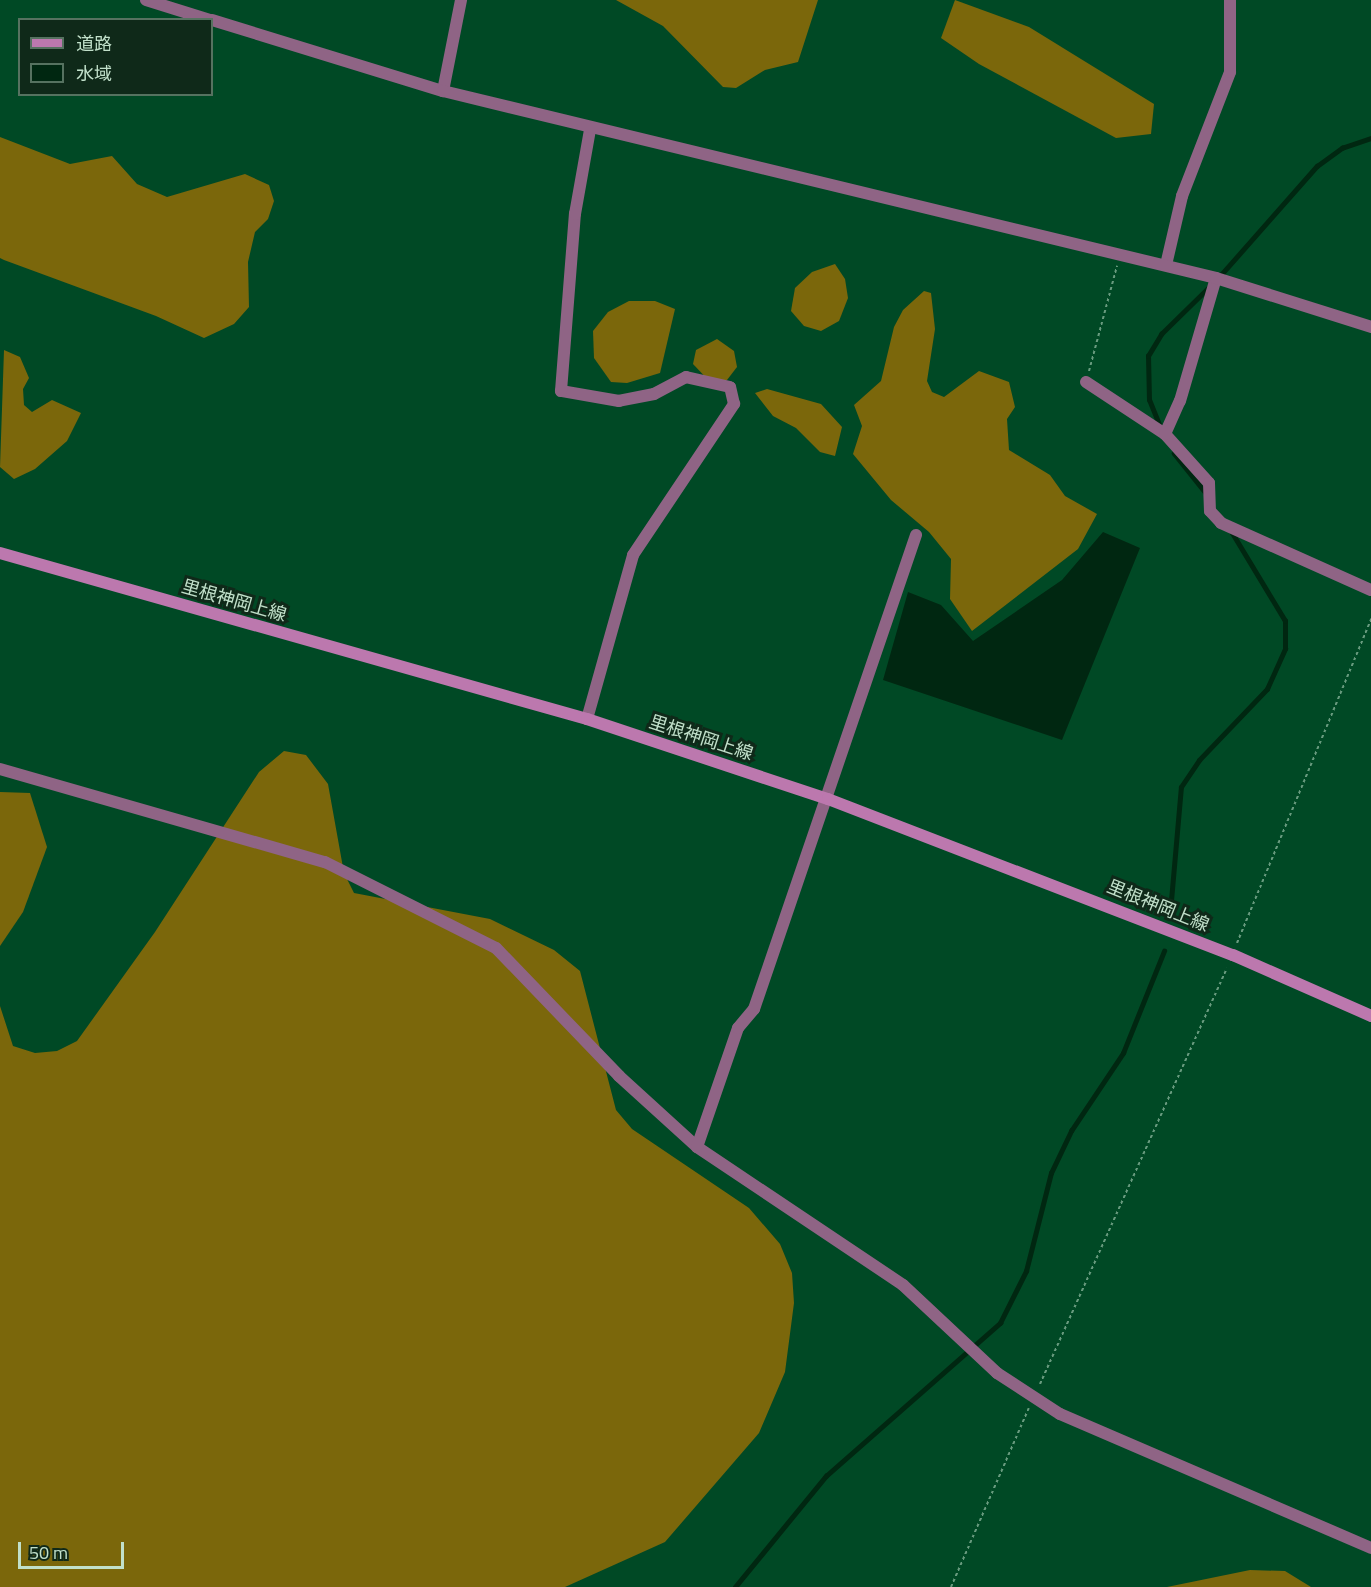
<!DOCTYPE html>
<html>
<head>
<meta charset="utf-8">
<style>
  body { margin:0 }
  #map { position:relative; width:1371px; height:1587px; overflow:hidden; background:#004925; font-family:"Titillium Web","Noto Sans JP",sans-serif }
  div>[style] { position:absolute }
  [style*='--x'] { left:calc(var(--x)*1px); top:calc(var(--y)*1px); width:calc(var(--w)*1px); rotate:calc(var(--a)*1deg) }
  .forest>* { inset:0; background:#7b670b }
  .water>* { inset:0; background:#002711 }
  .stream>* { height:4.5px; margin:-2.25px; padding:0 2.25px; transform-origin:2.25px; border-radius:2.25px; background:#002711 }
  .path>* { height:2px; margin-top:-1px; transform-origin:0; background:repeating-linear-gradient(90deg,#699b7f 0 3px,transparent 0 6px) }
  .minor>* { height:12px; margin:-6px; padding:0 6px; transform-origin:6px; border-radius:6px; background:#8f6485 }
  .tertiary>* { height:12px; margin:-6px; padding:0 6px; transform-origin:6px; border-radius:6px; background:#8f6485 }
  .secondary>* { height:12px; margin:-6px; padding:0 6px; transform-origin:6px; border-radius:6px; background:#bc78ae }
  span { translate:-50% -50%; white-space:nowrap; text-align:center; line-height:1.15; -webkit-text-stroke:6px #0f2919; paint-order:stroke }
  .street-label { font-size:18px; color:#c1e0ca }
  .legend { position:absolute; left:18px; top:18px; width:195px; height:78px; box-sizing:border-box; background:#0f2919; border:2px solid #567260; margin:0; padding:8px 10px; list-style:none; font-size:18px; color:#c1e0ca }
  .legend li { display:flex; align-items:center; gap:12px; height:30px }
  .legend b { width:30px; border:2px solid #567260 }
  .scale { position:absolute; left:18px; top:1542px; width:106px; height:27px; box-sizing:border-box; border:3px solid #c1e0ca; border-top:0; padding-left:8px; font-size:18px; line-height:21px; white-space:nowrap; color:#c1e0ca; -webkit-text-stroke:4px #0f2919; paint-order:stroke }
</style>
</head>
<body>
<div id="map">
  <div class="forest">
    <div style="clip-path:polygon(616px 0,818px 0,798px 62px,765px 70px,736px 88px,723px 87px,663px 26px)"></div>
    <div style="clip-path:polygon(955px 0,1029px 27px,1154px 104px,1151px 134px,1116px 138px,979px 64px,941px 38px)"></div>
    <div style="clip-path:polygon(0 137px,70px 164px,112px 156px,137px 184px,167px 197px,245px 174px,269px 185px,274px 201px,268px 219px,255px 232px,248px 262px,249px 307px,234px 324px,204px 338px,156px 316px,4px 260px,0 258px)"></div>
    <div style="clip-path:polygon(835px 264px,845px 279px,848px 298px,839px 321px,821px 331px,804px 326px,791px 311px,795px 288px,812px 272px)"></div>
    <div style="clip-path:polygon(924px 291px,931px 293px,935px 329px,927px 381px,932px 392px,944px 397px,979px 371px,1009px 382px,1015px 407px,1007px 419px,1009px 450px,1050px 475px,1065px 496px,1097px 514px,1078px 549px,972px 631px,950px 599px,951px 559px,929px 532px,891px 500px,853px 454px,862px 426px,854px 405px,881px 381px,894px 327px,903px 310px)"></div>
    <div style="clip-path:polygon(629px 301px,655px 301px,675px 309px,660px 373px,627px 383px,611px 382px,594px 358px,593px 331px,608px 312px)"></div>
    <div style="clip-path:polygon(717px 339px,734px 351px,737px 367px,727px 380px,712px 384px,693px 364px,696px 350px)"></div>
    <div style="clip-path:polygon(4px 350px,20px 357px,29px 378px,23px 389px,24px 405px,32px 412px,52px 400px,81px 413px,67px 441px,35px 469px,14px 479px,0 467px)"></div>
    <div style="clip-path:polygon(767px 389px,821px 404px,842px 427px,835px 456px,820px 452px,796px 428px,773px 416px,755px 393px)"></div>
    <div style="clip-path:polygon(284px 751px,306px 755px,328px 784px,344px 873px,354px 893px,490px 919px,554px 950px,580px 971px,616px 1110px,632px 1129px,749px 1208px,780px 1244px,792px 1273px,794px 1303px,785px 1372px,759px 1433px,665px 1542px,565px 1587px,0 1587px,0 1006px,13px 1046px,35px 1053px,57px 1051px,77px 1041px,155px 932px,259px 772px)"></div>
    <div style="clip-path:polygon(0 792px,30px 793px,47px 847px,23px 912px,0 946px)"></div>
    <div style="clip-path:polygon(1250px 1570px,1285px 1571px,1311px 1587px,1167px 1587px)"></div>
  </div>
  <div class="water">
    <div style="clip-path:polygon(1103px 532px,1140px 548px,1062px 740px,883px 680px,908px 592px,941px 605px,973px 641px,1062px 580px)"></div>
  </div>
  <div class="stream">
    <div style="--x:1219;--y:277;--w:148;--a:-48.6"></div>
    <div style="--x:1317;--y:166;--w:31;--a:-36"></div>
    <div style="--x:1342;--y:148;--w:31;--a:-19"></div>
    <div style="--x:1160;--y:427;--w:29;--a:-112"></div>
    <div style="--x:1149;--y:400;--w:44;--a:-91.3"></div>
    <div style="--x:1148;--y:356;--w:26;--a:-59"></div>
    <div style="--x:1161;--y:334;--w:67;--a:-44.4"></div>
    <div style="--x:1174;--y:453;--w:51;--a:51.3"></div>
    <div style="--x:1170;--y:912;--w:125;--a:-85"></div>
    <div style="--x:1181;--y:787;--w:32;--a:-56"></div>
    <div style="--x:1199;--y:760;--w:98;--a:-46.2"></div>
    <div style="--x:1267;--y:689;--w:44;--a:-65.8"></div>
    <div style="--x:1285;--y:649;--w:28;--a:-90"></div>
    <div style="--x:1285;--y:621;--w:103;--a:-121.1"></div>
    <div style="--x:735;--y:1587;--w:144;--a:-50.7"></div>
    <div style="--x:826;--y:1476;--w:232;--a:-41.3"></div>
    <div style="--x:1000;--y:1323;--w:58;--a:-63.4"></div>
    <div style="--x:1026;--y:1271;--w:101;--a:-75.7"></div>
    <div style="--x:1051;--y:1173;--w:47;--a:-64.5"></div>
    <div style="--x:1071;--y:1131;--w:94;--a:-56.3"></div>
    <div style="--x:1123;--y:1053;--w:110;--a:-68.1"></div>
  </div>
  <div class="path">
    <div style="--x:1089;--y:371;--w:109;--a:-75.1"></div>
    <div style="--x:1237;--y:943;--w:351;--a:-67.5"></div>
    <div style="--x:1040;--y:1384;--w:456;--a:-65.8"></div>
    <div style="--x:951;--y:1587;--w:195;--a:-66.5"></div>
  </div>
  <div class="minor">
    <div style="--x:443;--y:91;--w:93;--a:-78.8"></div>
    <div style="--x:1166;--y:265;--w:71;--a:-76.9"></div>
    <div style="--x:1182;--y:196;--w:133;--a:-68.8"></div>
    <div style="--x:1230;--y:72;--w:72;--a:-90"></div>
    <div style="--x:1086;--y:382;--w:95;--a:33.4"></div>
    <div style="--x:1165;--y:434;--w:66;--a:48.1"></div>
    <div style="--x:1209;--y:483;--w:28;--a:88"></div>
    <div style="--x:1210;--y:511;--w:16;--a:47"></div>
    <div style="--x:1221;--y:523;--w:164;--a:24.1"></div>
    <div style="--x:1165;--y:434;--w:36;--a:-66"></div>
    <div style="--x:1180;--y:401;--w:128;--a:-73.7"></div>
    <div style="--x:587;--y:719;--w:170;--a:-74.3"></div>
    <div style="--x:633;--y:555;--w:182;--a:-56.2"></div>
    <div style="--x:734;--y:404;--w:17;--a:-103"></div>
    <div style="--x:730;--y:387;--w:45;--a:-167.2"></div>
    <div style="--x:686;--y:377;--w:36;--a:152"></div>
    <div style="--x:654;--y:394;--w:36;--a:169"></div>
    <div style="--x:619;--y:401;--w:59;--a:-170.2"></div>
    <div style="--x:561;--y:391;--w:178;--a:-85.5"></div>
    <div style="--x:575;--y:214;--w:85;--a:-79.9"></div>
    <div style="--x:0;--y:769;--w:338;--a:16"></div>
    <div style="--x:325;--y:862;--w:191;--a:26.7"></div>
    <div style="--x:496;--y:948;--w:178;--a:46.1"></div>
    <div style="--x:619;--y:1076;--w:105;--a:42.3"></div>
    <div style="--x:697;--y:1147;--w:248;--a:33.8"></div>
    <div style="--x:903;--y:1285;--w:129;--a:43.1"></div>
    <div style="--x:997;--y:1373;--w:75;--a:33.1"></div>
    <div style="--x:1060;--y:1414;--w:339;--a:23.3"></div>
    <div style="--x:697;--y:1147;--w:126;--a:-71"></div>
    <div style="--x:738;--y:1028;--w:25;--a:-50"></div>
    <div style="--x:754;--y:1009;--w:501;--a:-71.13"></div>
  </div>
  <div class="tertiary">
    <div style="--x:146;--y:0;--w:67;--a:17.4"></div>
    <div style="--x:212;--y:20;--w:242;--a:17.1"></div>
    <div style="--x:443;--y:91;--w:795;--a:13.6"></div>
    <div style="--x:1216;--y:278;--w:163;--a:17.5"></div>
  </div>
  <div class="secondary">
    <div style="--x:0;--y:553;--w:610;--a:15.79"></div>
    <div style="--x:587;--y:719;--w:254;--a:18.4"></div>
    <div style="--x:828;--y:799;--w:434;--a:21.1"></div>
    <div style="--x:1233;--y:955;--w:151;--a:23.8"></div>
  </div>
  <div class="street-label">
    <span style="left:234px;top:601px;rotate:16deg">里根神岡上線</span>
    <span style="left:701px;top:738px;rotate:18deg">里根神岡上線</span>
    <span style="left:1158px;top:906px;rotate:22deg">里根神岡上線</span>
  </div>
  <ul class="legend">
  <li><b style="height:8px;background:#bc78ae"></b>道路</li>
  <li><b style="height:16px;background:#002711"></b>水域</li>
  </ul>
  <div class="scale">50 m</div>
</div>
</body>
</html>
